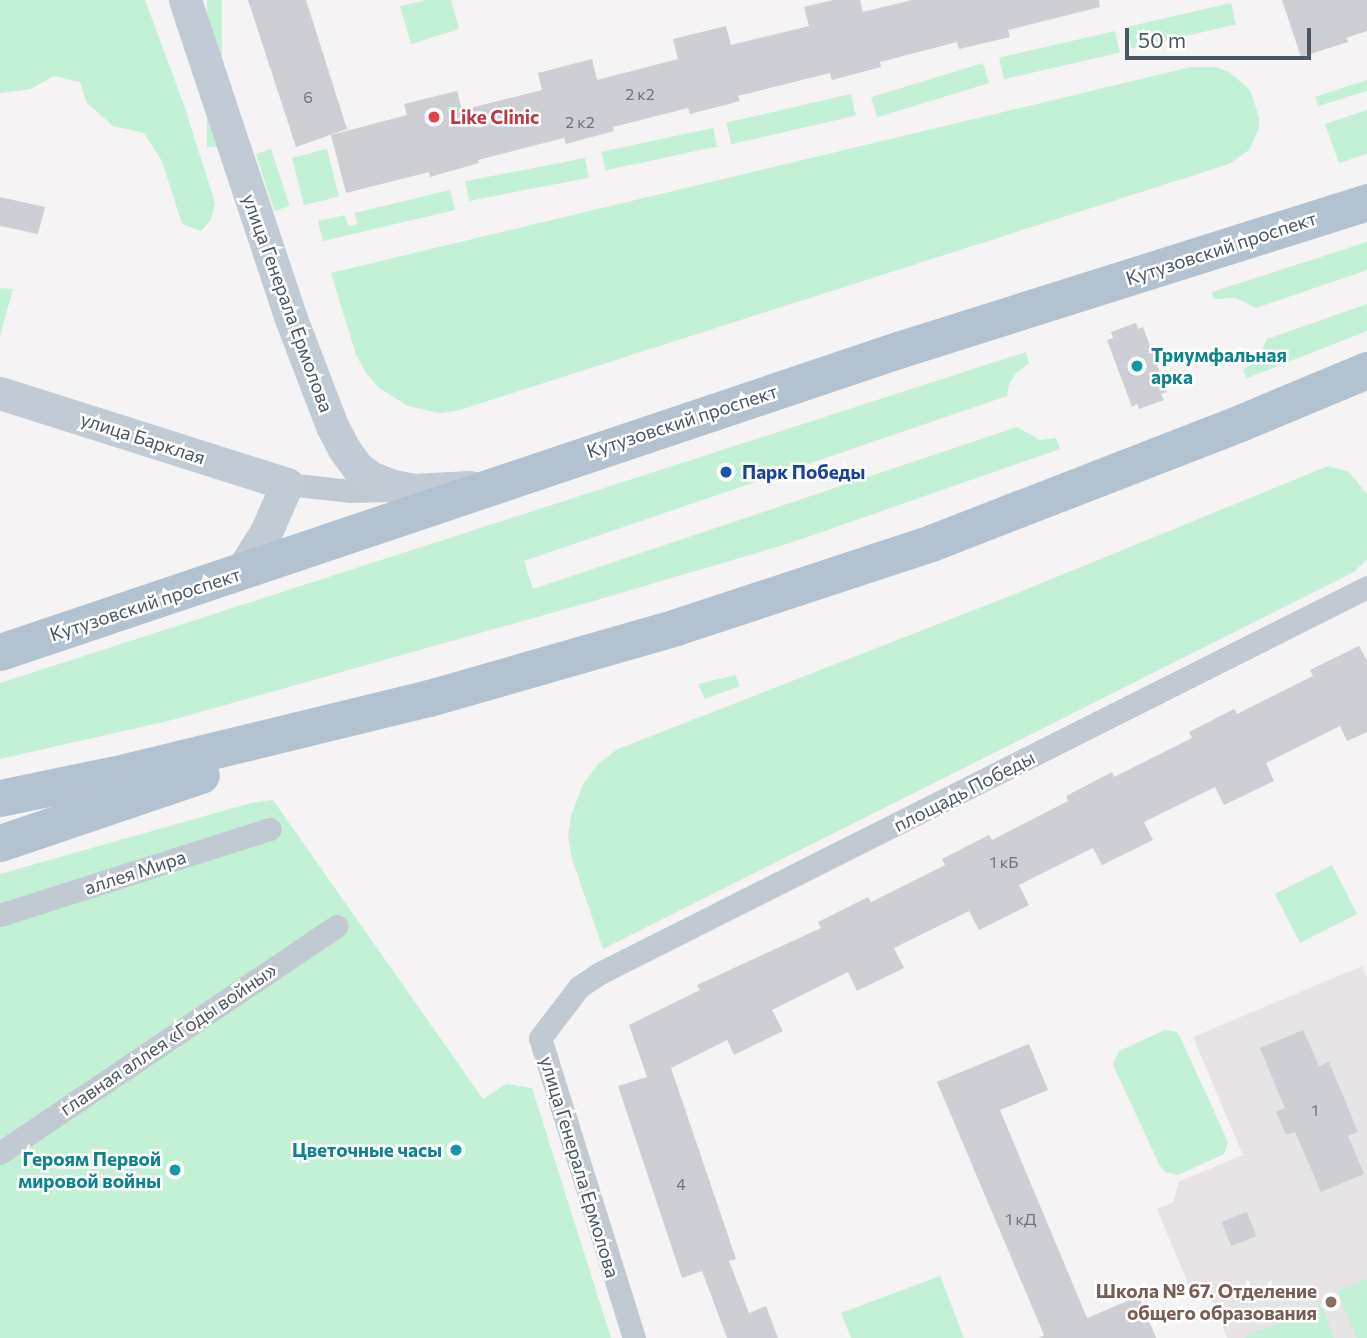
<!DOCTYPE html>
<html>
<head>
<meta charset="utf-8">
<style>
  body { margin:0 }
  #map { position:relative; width:1367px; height:1338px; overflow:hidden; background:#f5f3f3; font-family:Commissioner,sans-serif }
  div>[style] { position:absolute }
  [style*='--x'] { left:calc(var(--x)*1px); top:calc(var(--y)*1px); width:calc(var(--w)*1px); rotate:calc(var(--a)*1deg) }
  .education>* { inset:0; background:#e6e4e5 }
  .green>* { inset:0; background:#c3f1d5; transform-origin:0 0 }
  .building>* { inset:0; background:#cdcfd5; transform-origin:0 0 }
  .street>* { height:23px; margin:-11.5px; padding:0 11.5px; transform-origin:11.5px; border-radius:11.5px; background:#c1cad2 }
  .secondary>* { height:33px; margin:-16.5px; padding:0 16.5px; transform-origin:16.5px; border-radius:16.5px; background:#c1cbd6 }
  .primary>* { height:37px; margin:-18.5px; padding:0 18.5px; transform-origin:18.5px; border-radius:18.5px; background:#b3c2d1 }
  .dots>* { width:19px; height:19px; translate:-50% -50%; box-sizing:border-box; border:4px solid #fff; border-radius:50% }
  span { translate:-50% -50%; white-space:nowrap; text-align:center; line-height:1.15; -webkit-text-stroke:5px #fff; paint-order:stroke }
  .number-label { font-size:16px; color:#6b747e }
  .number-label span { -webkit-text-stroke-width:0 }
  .health-label { font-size:19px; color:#be3a42; font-weight:700 }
  .left { translate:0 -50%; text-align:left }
  .street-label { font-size:19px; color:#4a5661 }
  .culture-label { font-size:19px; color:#0d838f; font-weight:700 }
  .right { translate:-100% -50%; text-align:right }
  .transit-label { font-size:19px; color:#164399; font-weight:700 }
  .education-label { font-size:19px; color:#785e54; font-weight:700 }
  .scale { position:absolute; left:1125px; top:28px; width:186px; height:32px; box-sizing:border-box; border:4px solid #4a5661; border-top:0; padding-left:9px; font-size:21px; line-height:24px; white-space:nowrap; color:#4a5661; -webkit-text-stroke:5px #fff; paint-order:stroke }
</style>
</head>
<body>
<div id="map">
  <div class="education">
    <div style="clip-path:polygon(1362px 966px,1367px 978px,1367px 1338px,1227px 1338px,1204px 1283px,1190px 1288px,1157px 1209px,1174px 1202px,1178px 1182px,1243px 1155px,1193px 1037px)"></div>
  </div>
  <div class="green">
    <div style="clip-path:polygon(0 0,145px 0,184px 105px,215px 203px,211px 220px,201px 231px,182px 224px,162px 161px,144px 133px,113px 126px,87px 103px,80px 82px,54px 76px,31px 89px,0 93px)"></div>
    <div style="left:207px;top:0;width:15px;height:147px"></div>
    <div style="clip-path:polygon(427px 0,451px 0,459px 29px,411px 44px,400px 6px)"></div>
    <div style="left:1231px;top:3px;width:22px;height:107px;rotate:77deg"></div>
    <div style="left:1115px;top:31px;width:22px;height:119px;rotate:77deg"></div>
    <div style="left:983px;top:63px;width:21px;height:117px;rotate:73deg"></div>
    <div style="clip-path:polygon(1191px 67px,1216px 67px,1229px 72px,1250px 90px,1259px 117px,1259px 128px,1249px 150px,1229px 164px,456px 411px,439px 413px,408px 406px,379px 388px,366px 373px,356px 355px,331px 273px)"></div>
    <div style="clip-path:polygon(1367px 80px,1367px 91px,1318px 106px,1315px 97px)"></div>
    <div style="left:851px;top:94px;width:22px;height:128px;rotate:77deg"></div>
    <div style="clip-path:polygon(1367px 110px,1367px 154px,1339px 163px,1325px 124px)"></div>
    <div style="left:713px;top:128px;width:19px;height:114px;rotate:78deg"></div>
    <div style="left:271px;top:149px;width:60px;height:16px;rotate:72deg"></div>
    <div style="left:327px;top:149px;width:49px;height:36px;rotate:76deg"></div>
    <div style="left:585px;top:158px;width:20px;height:122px;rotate:79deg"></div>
    <div style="clip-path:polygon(450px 190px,455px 210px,323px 241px,318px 221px,345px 215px,348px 226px,357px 224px,355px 213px)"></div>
    <div style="clip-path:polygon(1367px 242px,1367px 270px,1256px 308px,1236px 298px,1214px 299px,1212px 292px)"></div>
    <div style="clip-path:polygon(0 288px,13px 289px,0 336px)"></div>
    <div style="clip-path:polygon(1367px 304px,1367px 331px,1247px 378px,1243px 370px,1258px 359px,1267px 339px)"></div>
    <div style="clip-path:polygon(1026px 352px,1029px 363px,1016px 373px,1009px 384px,1007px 396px,524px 561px,533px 589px,1017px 427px,1040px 440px,1056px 438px,1060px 449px,790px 543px,597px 600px,172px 720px,0 759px,0 683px)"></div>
    <div style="clip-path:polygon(1328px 466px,1349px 472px,1367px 494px,1367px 559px,1354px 572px,603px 949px,572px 859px,568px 836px,571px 816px,583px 784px,599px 763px,618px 749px,1015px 594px)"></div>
    <div style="clip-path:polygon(735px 675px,740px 686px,705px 699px,698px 684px)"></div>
    <div style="clip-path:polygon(273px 800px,483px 1099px,506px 1084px,532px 1088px,611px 1338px,0 1338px,0 874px,251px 803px)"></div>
    <div style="left:1332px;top:865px;width:55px;height:64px;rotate:63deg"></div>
    <div style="clip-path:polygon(1165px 1030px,1177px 1032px,1181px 1039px,1228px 1142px,1224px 1154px,1178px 1175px,1165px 1172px,1160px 1166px,1113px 1065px,1119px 1051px)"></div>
    <div style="clip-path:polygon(940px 1276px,964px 1338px,851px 1338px,841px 1313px)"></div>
    <div style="clip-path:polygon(1367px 1279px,1367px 1338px,1357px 1338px,1337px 1291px)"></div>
    <div style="clip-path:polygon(1322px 1306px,1334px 1338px,1246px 1338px,1246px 1336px)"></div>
  </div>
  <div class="building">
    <div style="clip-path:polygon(248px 0,306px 0,347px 129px,296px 147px)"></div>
    <div style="clip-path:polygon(833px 0,860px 0,863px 12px,912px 0,1099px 0,1100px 7px,1008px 30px,1010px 37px,959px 49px,957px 42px,880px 62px,881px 67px,832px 80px,830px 73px,738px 96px,740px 101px,690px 114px,688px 108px,613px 127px,614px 131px,566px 144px,564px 138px,478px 160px,479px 163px,430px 177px,429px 172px,346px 193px,331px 135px,407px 115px,404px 104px,457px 91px,462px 110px,542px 90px,538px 73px,592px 59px,597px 80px,678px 59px,673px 39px,726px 26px,731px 45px,809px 26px,804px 7px)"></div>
    <div style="clip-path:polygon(1282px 0,1367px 0,1367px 31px,1346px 38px,1348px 42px,1301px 57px)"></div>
    <div style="clip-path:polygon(0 197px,45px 207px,38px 234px,0 226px)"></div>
    <div style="clip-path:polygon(1136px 323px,1138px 329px,1143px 327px,1167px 392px,1161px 394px,1164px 400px,1139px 409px,1137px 404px,1132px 407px,1107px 340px,1113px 338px,1111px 332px)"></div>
    <div style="clip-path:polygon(1359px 646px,1367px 661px,1367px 732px,1347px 741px,1340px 726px,1266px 763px,1274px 781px,1224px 805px,1215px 787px,1144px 822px,1153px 840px,1102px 865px,1093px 848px,1019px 885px,1029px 905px,979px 930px,969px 911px,894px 948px,904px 968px,857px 991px,848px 972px,772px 1010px,783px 1031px,734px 1055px,727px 1040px,671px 1068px,736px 1259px,729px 1261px,749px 1313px,766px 1306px,778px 1338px,727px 1338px,702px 1271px,682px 1278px,618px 1086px,647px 1077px,629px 1025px,700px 990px,697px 985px,821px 928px,818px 922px,868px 897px,871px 902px,945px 865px,942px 859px,989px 835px,992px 840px,1068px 801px,1066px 796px,1112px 772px,1114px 777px,1192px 738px,1189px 732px,1234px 709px,1237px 714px,1313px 676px,1310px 670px)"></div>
    <div style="clip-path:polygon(1303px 1030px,1319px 1066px,1329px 1062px,1358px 1132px,1348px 1136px,1364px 1174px,1321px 1192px,1295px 1132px,1286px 1135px,1276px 1112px,1285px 1108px,1260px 1048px)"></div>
    <div style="clip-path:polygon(1029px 1044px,1048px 1090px,1000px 1110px,1087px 1318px,1139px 1296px,1156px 1338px,1039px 1338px,1044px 1335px,937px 1082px)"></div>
    <div style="left:1247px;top:1212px;width:26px;height:27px;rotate:69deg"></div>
  </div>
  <div class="street">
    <div style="--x:287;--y:484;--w:63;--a:6.3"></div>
    <div style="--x:350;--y:491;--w:42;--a:-1.4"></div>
    <div style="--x:0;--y:915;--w:283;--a:-17.7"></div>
    <div style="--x:0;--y:1153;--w:406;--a:-34"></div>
    <div style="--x:634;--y:1338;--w:314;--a:-107.4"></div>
    <div style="--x:540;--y:1038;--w:64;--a:-52.6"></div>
    <div style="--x:579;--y:987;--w:25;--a:-34"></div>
    <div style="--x:600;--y:973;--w:859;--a:-26.71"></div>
  </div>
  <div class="secondary">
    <div style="--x:185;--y:0;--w:333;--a:71.6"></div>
    <div style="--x:290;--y:316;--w:118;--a:69.1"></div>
    <div style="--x:332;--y:426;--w:26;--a:62"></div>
    <div style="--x:344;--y:449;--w:24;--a:54"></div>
    <div style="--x:358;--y:468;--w:17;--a:36"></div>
    <div style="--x:372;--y:478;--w:22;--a:21"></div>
    <div style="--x:393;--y:486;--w:20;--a:11"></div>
    <div style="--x:413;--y:490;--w:57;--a:-3"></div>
    <div style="--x:0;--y:393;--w:301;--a:17.6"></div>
    <div style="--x:287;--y:484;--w:52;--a:113.6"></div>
    <div style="--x:266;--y:532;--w:49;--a:122.4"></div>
  </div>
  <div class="primary">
    <div style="--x:0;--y:652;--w:947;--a:-18.59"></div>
    <div style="--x:898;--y:350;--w:492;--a:-17.5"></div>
    <div style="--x:0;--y:798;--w:128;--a:-11.7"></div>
    <div style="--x:125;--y:772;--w:313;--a:-13.7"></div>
    <div style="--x:429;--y:698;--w:257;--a:-16"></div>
    <div style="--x:676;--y:627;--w:268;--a:-18.2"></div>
    <div style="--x:931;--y:543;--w:331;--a:-21.2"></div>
    <div style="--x:1240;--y:423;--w:138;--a:-22.7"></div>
    <div style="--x:0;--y:843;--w:212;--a:-18.7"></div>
  </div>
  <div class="dots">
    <div style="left:434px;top:117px;background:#e0444e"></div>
    <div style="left:1137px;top:366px;background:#0f9aa8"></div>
    <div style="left:726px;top:472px;background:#1a4fb4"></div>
    <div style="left:456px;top:1150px;background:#0f9aa8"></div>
    <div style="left:175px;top:1170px;background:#0f9aa8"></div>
    <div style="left:1331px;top:1302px;background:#8d6e63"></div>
  </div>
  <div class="number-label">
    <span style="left:640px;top:94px">2 к2</span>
    <span style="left:308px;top:97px">6</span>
    <span style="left:580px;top:122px">2 к2</span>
    <span style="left:1004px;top:862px">1 кБ</span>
    <span style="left:1315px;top:1110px">1</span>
    <span style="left:681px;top:1184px">4</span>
    <span style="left:1021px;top:1219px">1 кД</span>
  </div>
  <div class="health-label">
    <span class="left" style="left:450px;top:117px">Like Clinic</span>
  </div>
  <div class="street-label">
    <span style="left:1221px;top:248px;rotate:-18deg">Кутузовский проспект</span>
    <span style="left:288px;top:303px;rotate:70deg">улица Генерала Ермолова</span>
    <span style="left:682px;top:421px;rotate:-18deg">Кутузовский проспект</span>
    <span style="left:143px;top:438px;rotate:18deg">улица Барклая</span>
    <span style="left:145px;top:604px;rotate:-18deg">Кутузовский проспект</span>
    <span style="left:964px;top:791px;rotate:-27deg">площадь Победы</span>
    <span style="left:135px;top:872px;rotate:-18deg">аллея Мира</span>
    <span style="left:168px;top:1039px;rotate:-34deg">главная аллея «Годы войны»</span>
    <span style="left:580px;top:1167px;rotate:73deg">улица Генерала Ермолова</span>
  </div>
  <div class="culture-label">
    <span class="left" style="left:1151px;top:366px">Триумфальная<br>арка</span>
    <span class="right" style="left:442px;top:1150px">Цветочные часы</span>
    <span class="right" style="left:161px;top:1170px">Героям Первой<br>мировой войны</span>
  </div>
  <div class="transit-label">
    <span class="left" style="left:742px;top:472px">Парк Победы</span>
  </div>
  <div class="education-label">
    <span class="right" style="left:1317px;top:1302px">Школа № 67. Отделение<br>общего образования</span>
  </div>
  <div class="scale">50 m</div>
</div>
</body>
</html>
